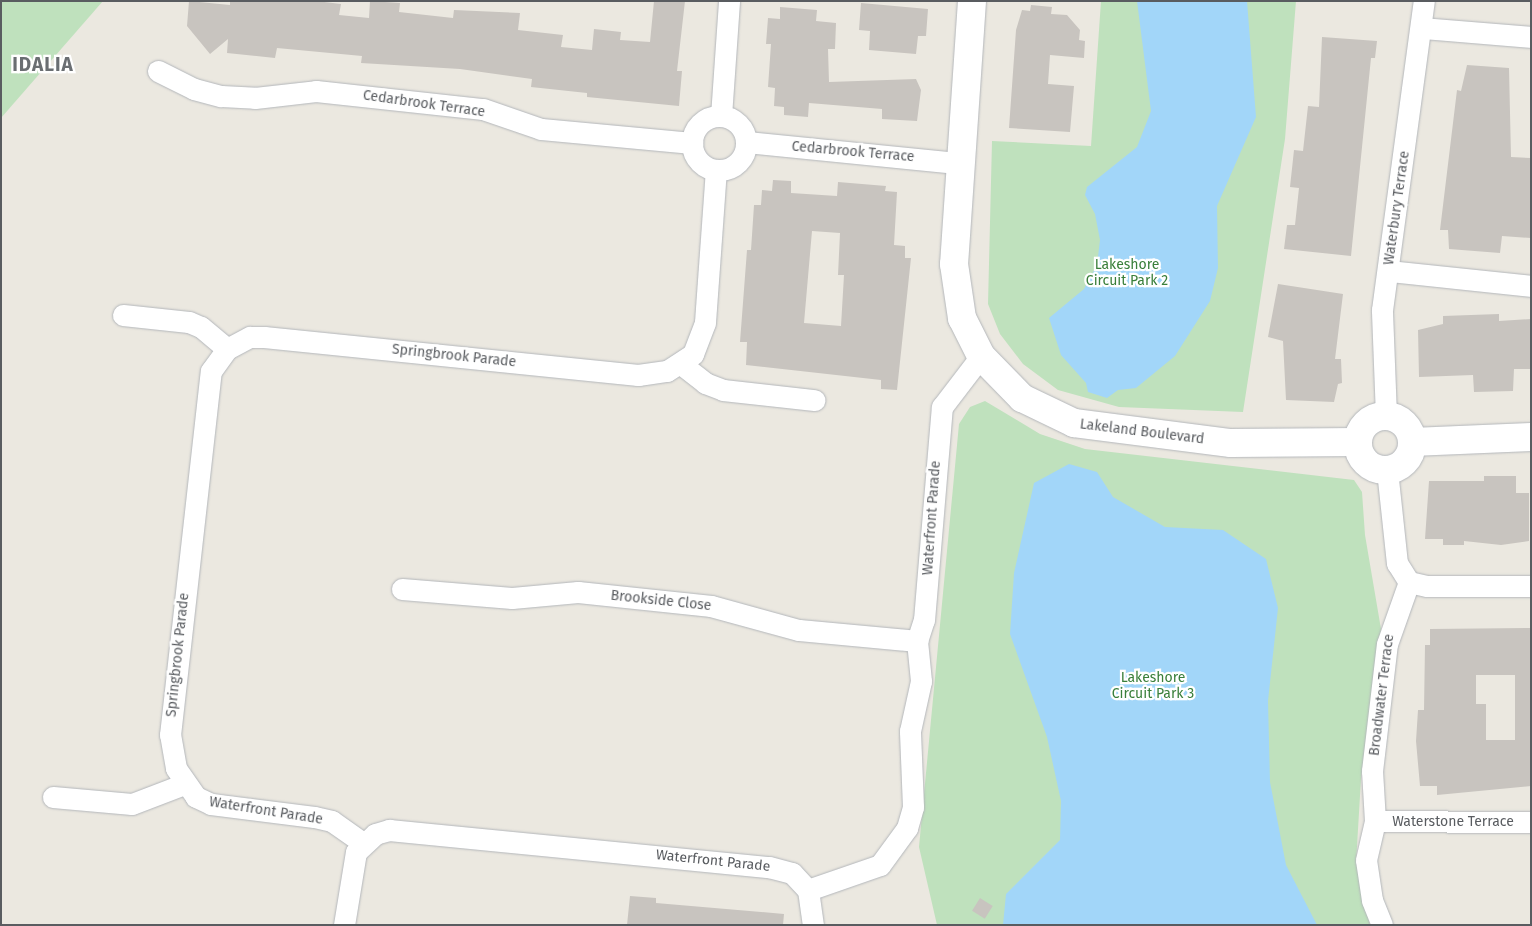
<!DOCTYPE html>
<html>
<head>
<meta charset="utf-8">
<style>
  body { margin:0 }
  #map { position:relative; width:1532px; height:926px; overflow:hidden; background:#ebe8e0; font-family:"Fira Sans",sans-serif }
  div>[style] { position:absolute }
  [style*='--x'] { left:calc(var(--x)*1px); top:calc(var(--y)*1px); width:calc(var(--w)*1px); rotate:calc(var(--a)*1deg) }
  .green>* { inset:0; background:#bfe1bd }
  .water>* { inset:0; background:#a2d6f9 }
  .building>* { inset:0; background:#c8c4bf; transform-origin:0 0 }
  .roads { filter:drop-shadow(0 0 1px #b3b6ba) drop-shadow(0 0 1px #b3b6ba) }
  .street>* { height:21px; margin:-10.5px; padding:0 10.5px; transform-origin:10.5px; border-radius:10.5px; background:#fff }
  .street>.ring { margin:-10.5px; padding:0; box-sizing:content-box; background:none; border:21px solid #fff; border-radius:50% }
  .secondary>* { height:28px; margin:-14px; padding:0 14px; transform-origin:14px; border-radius:14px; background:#fff }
  .secondary>.ring { margin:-14px; padding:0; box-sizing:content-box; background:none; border:28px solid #fff; border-radius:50% }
  span { translate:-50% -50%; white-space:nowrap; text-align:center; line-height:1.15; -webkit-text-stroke:4.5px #fff; paint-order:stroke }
  .street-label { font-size:14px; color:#595c60 }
  .park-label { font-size:14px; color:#397f3a }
  .district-label { font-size:19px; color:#6a6e72; font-weight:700; letter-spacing:1px }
  .frame { position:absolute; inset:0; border:2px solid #595c60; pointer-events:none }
</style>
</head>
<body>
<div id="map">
  <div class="green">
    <div style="clip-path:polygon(1px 1px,103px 1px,1px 118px)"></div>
    <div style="clip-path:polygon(1101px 1px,1296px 1px,1285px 139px,1243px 412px,1119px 407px,1058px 390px,1023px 364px,1000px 334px,988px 304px,992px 141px,1091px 146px)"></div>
    <div style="clip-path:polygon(985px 401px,1040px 434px,1085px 449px,1354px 480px,1362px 492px,1365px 535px,1381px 629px,1361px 779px,1356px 863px,1370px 925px,937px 925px,919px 847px,959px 424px,970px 407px)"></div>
  </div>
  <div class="water">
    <div style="clip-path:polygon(1137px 1px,1247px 1px,1256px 117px,1217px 206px,1218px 268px,1210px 301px,1175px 356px,1136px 388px,1118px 390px,1107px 398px,1088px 392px,1086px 383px,1061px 355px,1049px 318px,1084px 289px,1097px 265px,1100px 240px,1095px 214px,1085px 195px,1087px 187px,1137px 147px,1151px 111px)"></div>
    <div style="clip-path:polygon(1069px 464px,1097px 472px,1113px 497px,1165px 527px,1223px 530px,1266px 559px,1278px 608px,1268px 701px,1270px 782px,1286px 865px,1317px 925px,1003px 925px,1006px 894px,1060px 840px,1061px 801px,1047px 737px,1010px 634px,1014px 573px,1034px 483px)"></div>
  </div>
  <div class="building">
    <div style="clip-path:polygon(189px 1px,230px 5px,230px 1px,316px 1px,341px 4px,339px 15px,369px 18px,370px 1px,400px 3px,399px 12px,453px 18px,454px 10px,520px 13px,518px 30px,563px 35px,561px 47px,592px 50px,594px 29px,621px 32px,620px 40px,650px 42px,654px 1px,685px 1px,677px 71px,682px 71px,679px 106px,587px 97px,587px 93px,531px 87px,532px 79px,460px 69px,361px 63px,362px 56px,277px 48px,275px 58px,227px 53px,228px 39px,210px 54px,187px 26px)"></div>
    <div style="clip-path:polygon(861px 3px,928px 9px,926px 36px,918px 36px,916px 54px,869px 50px,870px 31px,859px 30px)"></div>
    <div style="clip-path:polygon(1031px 5px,1052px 7px,1051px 14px,1067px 15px,1080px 30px,1079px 40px,1085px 41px,1084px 58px,1050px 55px,1048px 84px,1074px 86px,1070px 132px,1009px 128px,1016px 30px,1022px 10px,1030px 11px)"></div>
    <div style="clip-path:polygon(780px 7px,817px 10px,816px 21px,836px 23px,835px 49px,828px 49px,829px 82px,916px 79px,921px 90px,917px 121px,882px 119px,882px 109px,809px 103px,808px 117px,784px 115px,784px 107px,774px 106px,775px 88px,768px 87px,771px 44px,766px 44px,768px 18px,780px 19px)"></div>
    <div style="clip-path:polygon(1322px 37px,1377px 41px,1375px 58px,1371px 58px,1351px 256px,1284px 249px,1287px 225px,1295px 225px,1299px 188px,1290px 187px,1294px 150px,1303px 151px,1308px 106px,1319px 107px)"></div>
    <div style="clip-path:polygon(1467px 65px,1509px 68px,1511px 157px,1531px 158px,1531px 238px,1502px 236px,1500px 253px,1449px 249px,1448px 230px,1440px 230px,1457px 90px,1461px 91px)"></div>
    <div style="clip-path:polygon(evenodd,773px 180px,791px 181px,791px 193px,837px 196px,838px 182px,886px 186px,885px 191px,897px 192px,894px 245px,905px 246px,905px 258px,911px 258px,897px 390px,881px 389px,881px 380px,746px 365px,747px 342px,740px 342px,747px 250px,751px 250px,754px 205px,761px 205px,762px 190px,772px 191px,773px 180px,812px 231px,840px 233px,838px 275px,844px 275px,841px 326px,804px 323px,812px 231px)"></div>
    <div style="clip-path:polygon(1278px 284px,1343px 294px,1335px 359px,1341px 359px,1342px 383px,1338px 384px,1334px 402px,1286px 400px,1283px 341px,1268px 337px)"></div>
    <div style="clip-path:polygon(1499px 314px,1499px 321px,1531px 319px,1531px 369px,1514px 369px,1513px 391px,1474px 392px,1473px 375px,1419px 377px,1418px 330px,1443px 324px,1443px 316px)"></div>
    <div style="clip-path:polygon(1484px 476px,1516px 476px,1516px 493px,1529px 493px,1529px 541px,1501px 545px,1464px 541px,1464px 545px,1443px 545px,1443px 539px,1425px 539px,1429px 481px,1484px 481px)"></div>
    <div style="clip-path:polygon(evenodd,1531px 628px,1531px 786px,1437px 795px,1437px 786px,1420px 786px,1416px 741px,1418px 710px,1424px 710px,1425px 645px,1430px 645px,1430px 629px,1531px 628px,1476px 675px,1515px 675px,1515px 740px,1486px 740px,1486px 704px,1476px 704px,1476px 675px)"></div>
    <div style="clip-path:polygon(630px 896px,656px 898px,656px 903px,784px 914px,783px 925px,627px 925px)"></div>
    <div style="left:980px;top:898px;width:15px;height:15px;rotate:32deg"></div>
  </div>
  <div class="roads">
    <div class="street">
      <div style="--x:1422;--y:28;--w:109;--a:4.7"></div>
      <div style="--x:158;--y:71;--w:40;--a:26.6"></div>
      <div style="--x:194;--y:89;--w:28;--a:15"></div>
      <div style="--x:221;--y:96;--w:34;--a:3"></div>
      <div style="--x:255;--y:98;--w:61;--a:-6.5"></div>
      <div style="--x:316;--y:91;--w:168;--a:6.2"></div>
      <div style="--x:483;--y:109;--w:61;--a:19"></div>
      <div style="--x:541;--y:129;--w:152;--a:5.3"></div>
      <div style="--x:721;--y:116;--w:115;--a:-86"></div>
      <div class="ring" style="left:692px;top:116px;width:33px;height:33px"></div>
      <div style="--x:747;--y:142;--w:213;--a:5.7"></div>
      <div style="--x:1389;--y:271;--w:143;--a:6"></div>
      <div style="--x:123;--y:315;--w:66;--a:6.1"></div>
      <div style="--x:189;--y:322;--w:13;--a:23"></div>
      <div style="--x:201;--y:327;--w:34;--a:40"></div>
      <div style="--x:681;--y:364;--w:31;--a:38"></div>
      <div style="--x:705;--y:383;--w:19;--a:21"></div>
      <div style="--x:723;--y:390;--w:92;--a:6.3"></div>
      <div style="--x:1386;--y:416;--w:106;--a:-92.2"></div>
      <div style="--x:1382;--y:310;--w:312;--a:-82.3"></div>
      <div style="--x:1387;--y:470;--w:94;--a:83.9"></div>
      <div style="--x:1397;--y:563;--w:22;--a:58"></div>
      <div style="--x:1409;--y:582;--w:18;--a:13"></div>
      <div style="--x:1427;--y:586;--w:104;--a:0"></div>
      <div style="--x:402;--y:589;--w:110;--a:4.7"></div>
      <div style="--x:512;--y:598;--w:66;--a:-5.2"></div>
      <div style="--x:578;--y:592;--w:134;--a:6"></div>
      <div style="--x:711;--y:606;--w:91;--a:15.3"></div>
      <div style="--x:799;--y:630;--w:119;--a:5.3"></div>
      <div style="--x:53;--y:797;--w:79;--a:5.1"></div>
      <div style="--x:132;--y:804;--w:56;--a:-21"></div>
      <div style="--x:1375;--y:821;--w:156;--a:0.4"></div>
      <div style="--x:363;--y:843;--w:38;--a:-145"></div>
      <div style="--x:332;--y:821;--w:18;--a:-167"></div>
      <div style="--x:314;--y:817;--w:104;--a:-172.8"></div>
      <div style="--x:211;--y:804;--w:17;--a:-155"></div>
      <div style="--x:196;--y:797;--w:35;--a:-125"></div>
      <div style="--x:176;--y:768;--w:34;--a:-100"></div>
      <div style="--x:170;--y:735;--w:366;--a:-83.6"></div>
      <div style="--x:211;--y:371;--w:27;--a:-54"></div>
      <div style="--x:227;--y:349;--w:26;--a:-28"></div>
      <div style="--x:250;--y:337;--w:14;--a:0"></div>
      <div style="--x:264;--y:337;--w:376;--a:5.8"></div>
      <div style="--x:638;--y:375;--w:29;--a:-8"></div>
      <div style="--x:667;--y:371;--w:31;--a:-33"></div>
      <div style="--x:693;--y:354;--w:34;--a:-69"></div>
      <div style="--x:705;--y:322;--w:152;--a:-85.9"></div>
      <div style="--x:808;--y:890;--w:35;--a:82"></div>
      <div style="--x:344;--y:925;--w:74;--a:-80.7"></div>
      <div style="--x:356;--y:852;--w:26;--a:-43"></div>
      <div style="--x:375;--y:834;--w:15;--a:-16"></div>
      <div style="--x:389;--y:830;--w:382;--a:5.6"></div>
      <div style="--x:769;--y:867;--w:24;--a:15"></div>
      <div style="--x:792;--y:873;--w:23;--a:47"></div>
      <div style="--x:808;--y:890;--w:76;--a:-19.1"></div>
      <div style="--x:880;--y:865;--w:46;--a:-53.9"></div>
      <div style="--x:907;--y:828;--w:22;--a:-74"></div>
      <div style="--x:913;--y:807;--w:76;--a:-92.3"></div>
      <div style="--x:910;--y:731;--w:51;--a:-77.6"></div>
      <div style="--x:921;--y:681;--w:40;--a:-95.7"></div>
      <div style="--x:917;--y:641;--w:22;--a:-72"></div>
      <div style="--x:924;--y:620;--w:214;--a:-85.2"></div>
      <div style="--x:942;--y:407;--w:64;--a:-52.6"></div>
      <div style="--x:1382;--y:925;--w:27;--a:-112"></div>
      <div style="--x:1372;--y:900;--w:40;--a:-98.5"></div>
      <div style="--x:1366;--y:860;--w:40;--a:-77"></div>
      <div style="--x:1375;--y:821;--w:50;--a:-93.4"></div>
      <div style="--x:1372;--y:771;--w:128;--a:-83.3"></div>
      <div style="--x:1387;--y:644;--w:66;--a:-70.5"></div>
    </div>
    <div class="secondary">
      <div style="--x:972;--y:1;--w:264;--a:93.9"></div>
      <div style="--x:954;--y:264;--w:55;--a:81.6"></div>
      <div style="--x:962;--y:318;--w:42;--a:63.4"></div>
      <div style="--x:981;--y:356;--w:59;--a:45.7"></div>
      <div style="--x:1022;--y:398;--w:58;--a:25.7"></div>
      <div style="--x:1074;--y:423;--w:158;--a:7.3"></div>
      <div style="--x:1231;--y:443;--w:127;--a:-0.5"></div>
      <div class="ring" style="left:1358px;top:416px;width:26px;height:26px"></div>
      <div style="--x:1412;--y:442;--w:119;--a:-2.4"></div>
    </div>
  </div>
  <div class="street-label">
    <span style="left:424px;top:104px;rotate:8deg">Cedarbrook Terrace</span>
    <span style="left:853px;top:152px;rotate:5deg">Cedarbrook Terrace</span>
    <span style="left:1397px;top:208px;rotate:-82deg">Waterbury Terrace</span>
    <span style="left:454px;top:356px;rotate:6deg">Springbrook Parade</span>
    <span style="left:1142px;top:432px;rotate:7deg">Lakeland Boulevard</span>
    <span style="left:932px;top:518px;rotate:-86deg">Waterfront Parade</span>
    <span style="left:661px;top:601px;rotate:6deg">Brookside Close</span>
    <span style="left:178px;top:655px;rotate:-84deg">Springbrook Parade</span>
    <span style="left:1382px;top:695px;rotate:-83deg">Broadwater Terrace</span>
    <span style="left:266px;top:811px;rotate:9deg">Waterfront Parade</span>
    <span style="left:1453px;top:822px">Waterstone Terrace</span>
    <span style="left:713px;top:861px;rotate:6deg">Waterfront Parade</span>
  </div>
  <div class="park-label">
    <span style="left:1127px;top:273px">Lakeshore<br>Circuit Park 2</span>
    <span style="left:1153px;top:686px">Lakeshore<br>Circuit Park 3</span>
  </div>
  <div class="district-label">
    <span style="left:43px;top:65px">IDALIA</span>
  </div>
  <div class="frame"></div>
</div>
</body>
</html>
